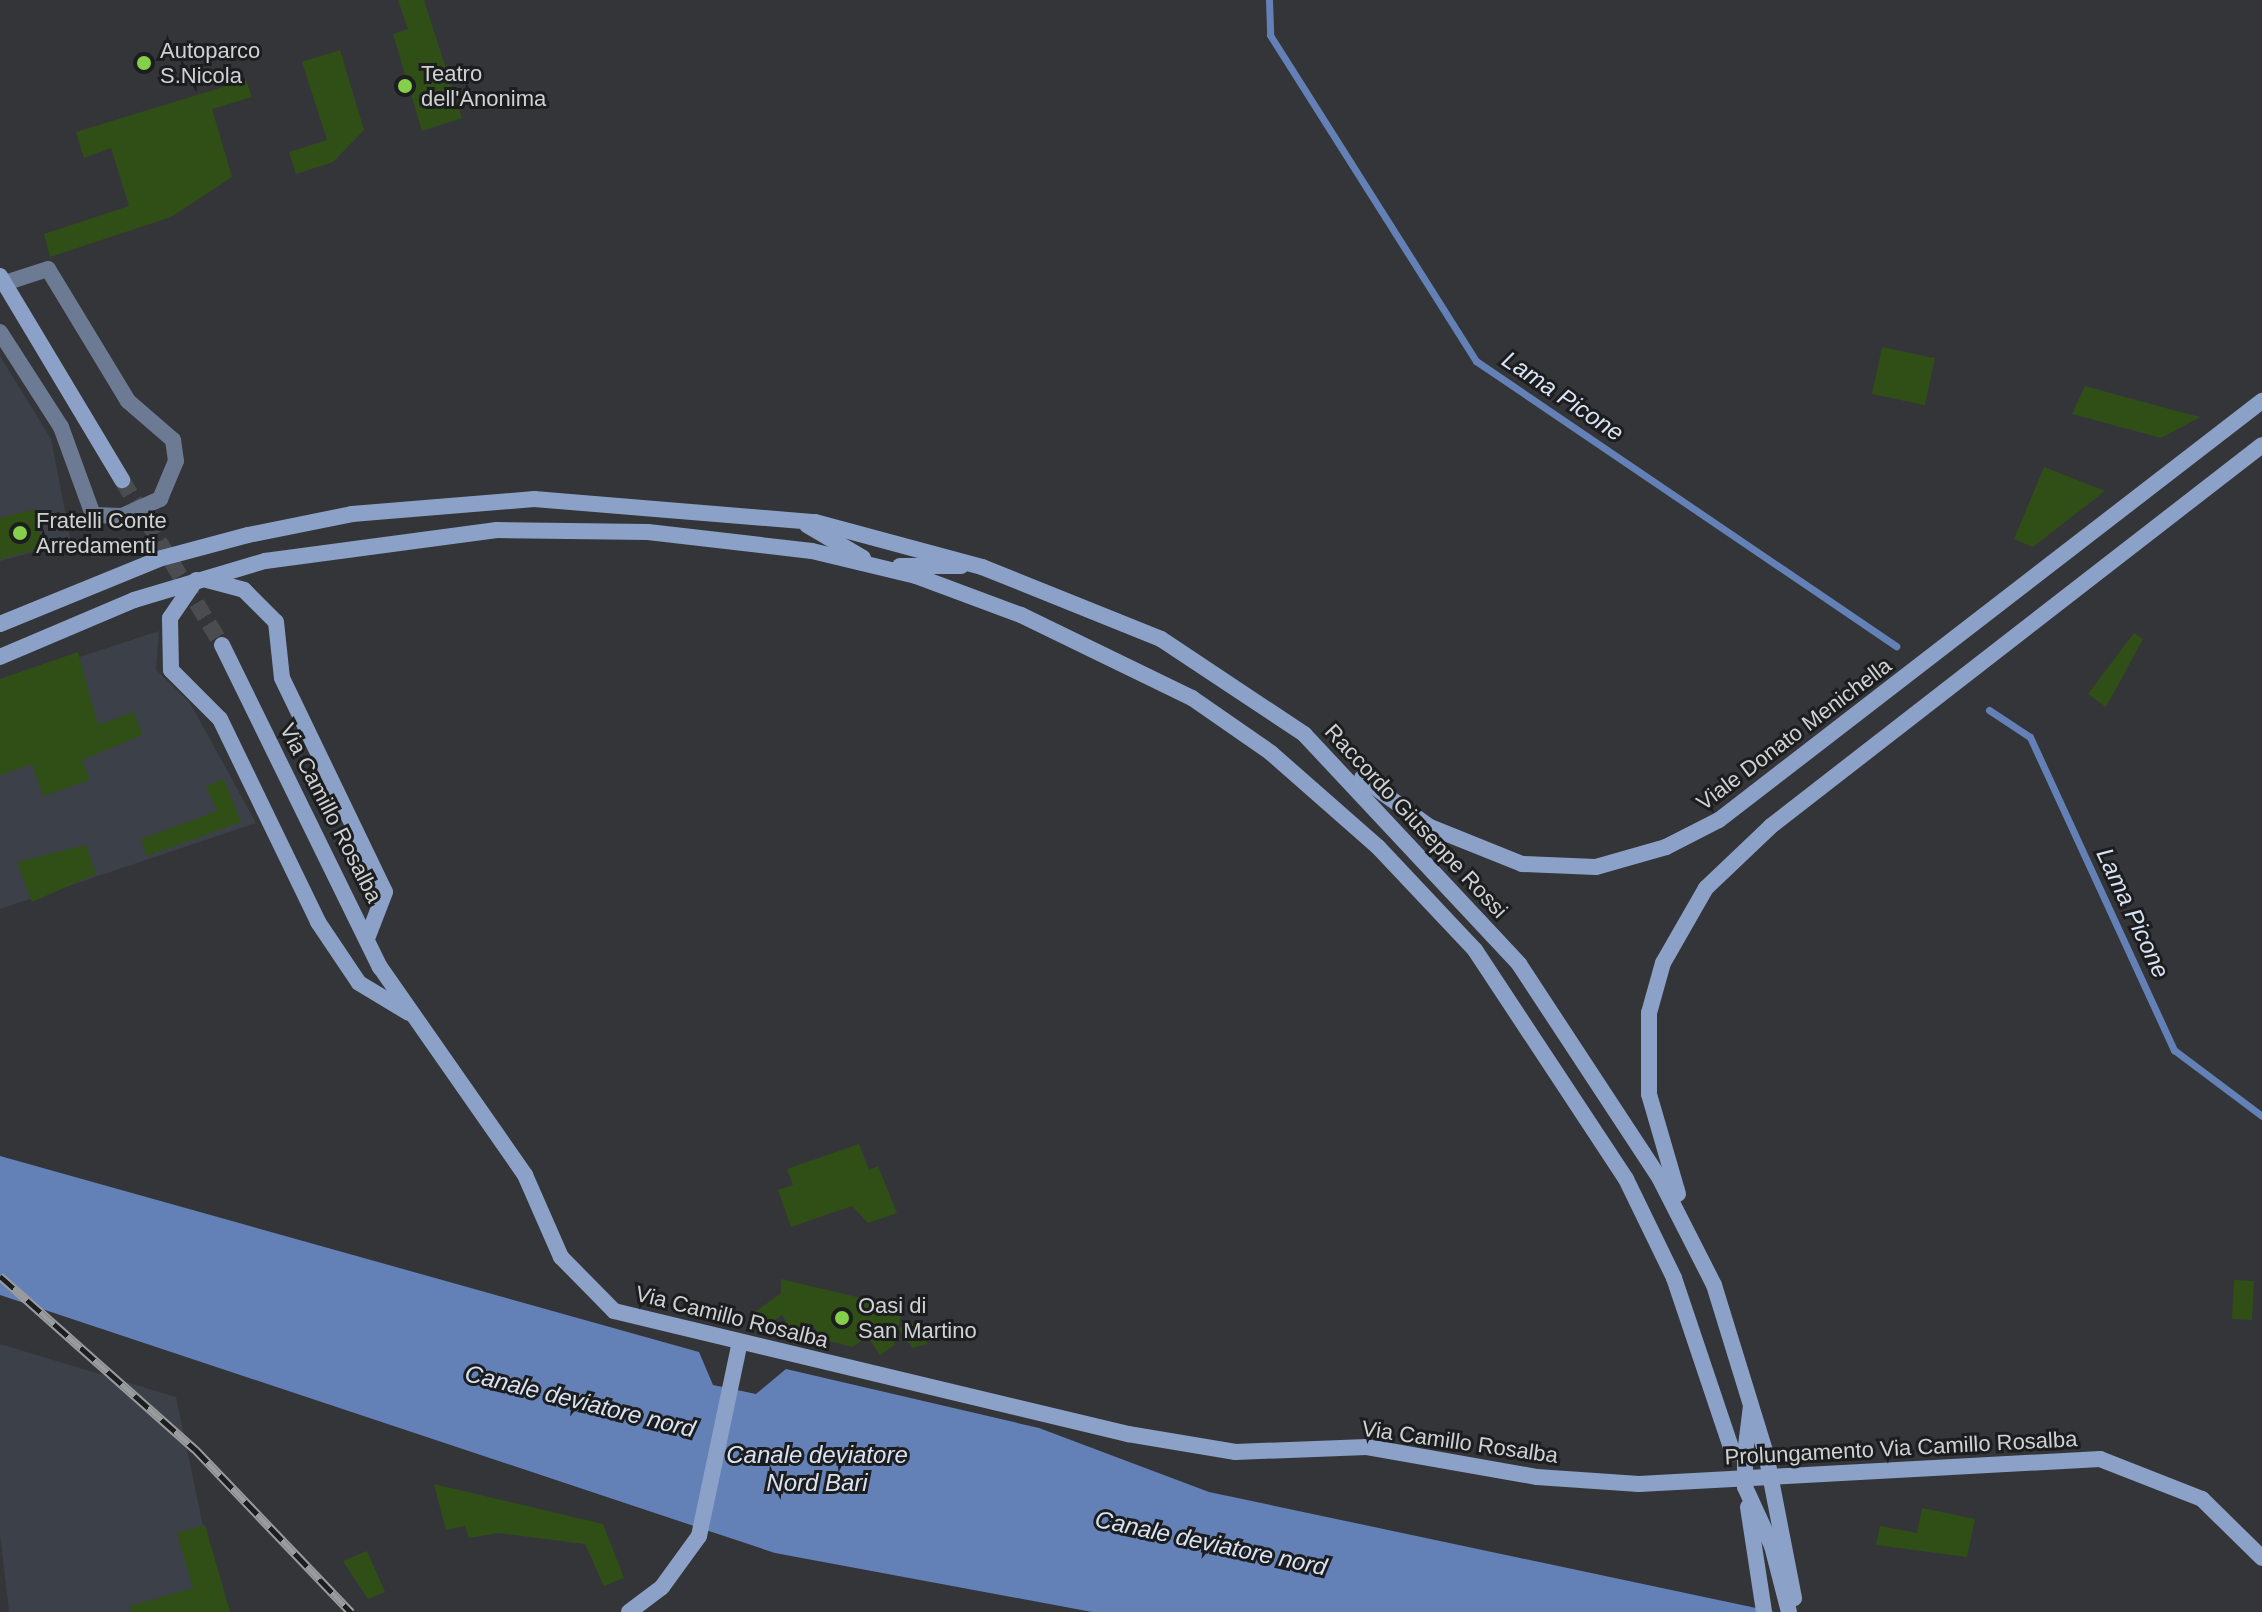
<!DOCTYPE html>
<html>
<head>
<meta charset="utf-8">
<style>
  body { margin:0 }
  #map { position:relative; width:2262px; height:1612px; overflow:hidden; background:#343538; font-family:Helvetica,sans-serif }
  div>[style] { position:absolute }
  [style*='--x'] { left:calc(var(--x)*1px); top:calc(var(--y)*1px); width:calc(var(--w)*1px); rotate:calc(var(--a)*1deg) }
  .built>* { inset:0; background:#3c4048 }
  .water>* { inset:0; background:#6380b7 }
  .stream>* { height:7px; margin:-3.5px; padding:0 3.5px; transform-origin:3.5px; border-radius:3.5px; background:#6380b7 }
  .building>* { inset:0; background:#304f17; transform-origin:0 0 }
  .secondary-tunnel>* { height:16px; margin-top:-8px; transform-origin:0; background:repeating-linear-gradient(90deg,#4b4c4f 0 16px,transparent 0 24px) }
  .street>* { height:16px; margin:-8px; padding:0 8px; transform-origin:8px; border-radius:8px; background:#6d7a93 }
  .secondary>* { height:16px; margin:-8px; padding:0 8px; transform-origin:8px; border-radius:8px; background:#8ca1c8 }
  .rail>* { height:9px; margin-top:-4.5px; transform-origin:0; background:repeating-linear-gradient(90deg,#1c1d1e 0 18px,#9a9b9d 0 36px); box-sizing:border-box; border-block:2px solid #9a9b9d }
  .secondary-bridge>* { height:16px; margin:-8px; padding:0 8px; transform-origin:8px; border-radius:8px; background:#8ca1c8 }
  .dots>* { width:22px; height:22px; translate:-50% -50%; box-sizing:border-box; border:4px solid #1c1d1e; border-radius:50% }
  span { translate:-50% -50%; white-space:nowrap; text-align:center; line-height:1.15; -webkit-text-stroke:6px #1c1d1e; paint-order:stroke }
  .poi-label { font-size:22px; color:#d0d1d3 }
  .left { translate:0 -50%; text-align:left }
  .street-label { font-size:22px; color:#d0d1d3 }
  .water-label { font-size:24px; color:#dae3f4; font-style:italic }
</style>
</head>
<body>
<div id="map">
  <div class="built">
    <div style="clip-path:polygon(0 356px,51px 439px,71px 542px,0 561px)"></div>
    <div style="clip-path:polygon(159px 631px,156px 670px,190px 703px,256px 823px,0 909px,0 683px)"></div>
    <div style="clip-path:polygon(0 1344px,176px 1397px,221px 1612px,9px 1612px,0 1533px)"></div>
  </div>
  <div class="water">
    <div style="clip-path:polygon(0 1156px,699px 1352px,713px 1385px,756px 1394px,786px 1369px,1039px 1428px,1209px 1492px,1775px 1612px,1092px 1612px,775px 1553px,0 1295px)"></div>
  </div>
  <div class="stream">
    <div style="--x:1269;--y:0;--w:35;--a:88"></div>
    <div style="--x:1270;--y:35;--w:386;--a:57.7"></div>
    <div style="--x:1476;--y:361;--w:508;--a:34.16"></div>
    <div style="--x:1989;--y:710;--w:49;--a:33.4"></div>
    <div style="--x:2030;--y:737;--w:345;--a:65.3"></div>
    <div style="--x:2174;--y:1050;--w:110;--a:36.9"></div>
  </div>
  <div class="building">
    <div style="clip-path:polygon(398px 0,424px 0,462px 118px,422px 131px,393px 34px,408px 29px)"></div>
    <div style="clip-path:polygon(340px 50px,364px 130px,333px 162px,296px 174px,289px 152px,327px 140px,302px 62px)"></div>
    <div style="clip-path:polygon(246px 80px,252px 97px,212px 109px,232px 177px,171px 217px,50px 257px,44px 234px,129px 206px,111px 148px,84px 158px,76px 132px)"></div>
    <div style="left:1882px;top:347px;width:54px;height:48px;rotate:12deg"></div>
    <div style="clip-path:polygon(2085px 386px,2169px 409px,2200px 417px,2161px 438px,2072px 414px)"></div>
    <div style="clip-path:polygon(2044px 467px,2105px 491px,2033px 547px,2014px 539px)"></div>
    <div style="clip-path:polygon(34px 509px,43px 548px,0 559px,0 518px)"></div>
    <div style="clip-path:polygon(2134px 633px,2143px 639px,2106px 707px,2088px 694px)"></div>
    <div style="clip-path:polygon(78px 652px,98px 725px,134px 712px,142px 735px,82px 760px,90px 780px,43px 796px,32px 764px,0 775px,0 679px)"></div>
    <div style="clip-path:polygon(224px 779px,241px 822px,147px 856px,141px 839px,217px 811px,206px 786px)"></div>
    <div style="clip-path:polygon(86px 845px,96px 874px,32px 902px,17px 862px)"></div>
    <div style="clip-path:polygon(859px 1144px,869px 1170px,878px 1166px,897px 1213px,868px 1223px,852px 1206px,791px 1227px,778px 1190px,793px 1185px,787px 1169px)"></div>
    <div style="clip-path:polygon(781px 1279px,903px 1308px,898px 1328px,921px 1321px,927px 1344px,912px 1348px,898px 1328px,894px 1345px,880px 1355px,868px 1337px,852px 1347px,822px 1339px,811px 1323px,794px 1334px,782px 1315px,765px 1327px,755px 1312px,781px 1293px)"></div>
    <div style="left:2234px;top:1280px;width:20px;height:39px;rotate:3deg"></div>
    <div style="clip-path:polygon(434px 1484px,603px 1524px,624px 1578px,604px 1586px,585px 1544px,498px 1533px,469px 1538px,465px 1526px,446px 1530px)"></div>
    <div style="clip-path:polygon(1922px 1508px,1975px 1519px,1967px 1557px,1876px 1545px,1880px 1526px,1917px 1533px)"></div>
    <div style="clip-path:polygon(205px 1525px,230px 1612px,131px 1612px,130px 1606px,193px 1588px,177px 1533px)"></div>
    <div style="clip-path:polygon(367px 1551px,385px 1592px,368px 1599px,343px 1561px)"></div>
  </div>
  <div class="secondary-tunnel">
    <div style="--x:122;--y:480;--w:193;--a:58.8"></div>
  </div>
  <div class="street">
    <div style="--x:0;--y:332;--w:113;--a:57.3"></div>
    <div style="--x:61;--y:427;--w:94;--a:70"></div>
    <div style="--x:93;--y:515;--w:29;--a:2"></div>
    <div style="--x:122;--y:516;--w:42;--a:-24.1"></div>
    <div style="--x:160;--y:499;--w:41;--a:-67.2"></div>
    <div style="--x:176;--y:461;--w:21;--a:-98"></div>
    <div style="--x:173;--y:440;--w:60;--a:-139.1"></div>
    <div style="--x:128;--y:401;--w:154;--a:-121.2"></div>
    <div style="--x:48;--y:269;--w:45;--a:162"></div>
  </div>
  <div class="secondary">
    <div style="--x:0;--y:276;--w:238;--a:59.1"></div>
    <div style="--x:807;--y:525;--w:65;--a:30.5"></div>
    <div style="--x:900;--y:566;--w:61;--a:0"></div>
    <div style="--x:196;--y:580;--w:46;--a:124.4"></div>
    <div style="--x:170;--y:618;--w:52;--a:88.9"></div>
    <div style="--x:171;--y:670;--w:69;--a:45"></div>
    <div style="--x:220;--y:719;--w:225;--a:64.2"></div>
    <div style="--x:318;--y:922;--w:73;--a:56.1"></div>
    <div style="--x:359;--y:983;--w:58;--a:31"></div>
    <div style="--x:207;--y:580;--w:38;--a:15"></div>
    <div style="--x:244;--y:590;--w:45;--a:45"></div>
    <div style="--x:276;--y:622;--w:56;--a:83.9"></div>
    <div style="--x:282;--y:678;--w:237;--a:64.3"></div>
    <div style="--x:385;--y:892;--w:47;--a:111.1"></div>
    <div style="--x:0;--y:624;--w:175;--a:-22.2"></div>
    <div style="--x:162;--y:558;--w:89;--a:-15"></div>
    <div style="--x:248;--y:535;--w:106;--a:-11.4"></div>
    <div style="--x:352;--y:514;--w:183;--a:-4.7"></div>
    <div style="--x:534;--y:499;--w:282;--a:4.7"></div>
    <div style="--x:815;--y:522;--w:173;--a:15.1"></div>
    <div style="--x:982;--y:567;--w:193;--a:21.9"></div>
    <div style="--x:1161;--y:639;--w:172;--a:33.6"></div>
    <div style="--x:1304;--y:734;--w:315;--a:46.9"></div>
    <div style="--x:1519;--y:964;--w:257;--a:56.7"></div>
    <div style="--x:1660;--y:1179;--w:119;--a:63"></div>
    <div style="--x:1714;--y:1285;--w:177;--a:72.9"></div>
    <div style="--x:222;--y:645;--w:359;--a:63.9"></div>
    <div style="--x:380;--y:967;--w:254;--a:55.1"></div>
    <div style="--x:525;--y:1175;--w:90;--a:66.3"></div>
    <div style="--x:561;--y:1257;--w:76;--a:45.5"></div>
    <div style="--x:614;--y:1311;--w:529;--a:13.46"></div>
    <div style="--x:1128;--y:1434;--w:109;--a:9.5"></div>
    <div style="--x:1235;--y:1452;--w:132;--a:-2.2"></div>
    <div style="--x:1367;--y:1447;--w:173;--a:10"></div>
    <div style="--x:1537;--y:1477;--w:102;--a:3.9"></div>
    <div style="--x:1639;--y:1484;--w:462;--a:-3.1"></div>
    <div style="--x:2100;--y:1459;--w:110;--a:21.4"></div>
    <div style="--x:2202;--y:1499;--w:84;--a:44.5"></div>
    <div style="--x:0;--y:657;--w:146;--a:-23"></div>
    <div style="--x:134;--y:600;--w:137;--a:-16.6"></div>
    <div style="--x:265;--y:561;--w:234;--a:-7.6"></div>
    <div style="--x:497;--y:530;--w:151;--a:0.8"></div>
    <div style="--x:648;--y:532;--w:165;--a:6.6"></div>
    <div style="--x:812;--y:551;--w:107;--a:13.5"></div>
    <div style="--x:916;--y:576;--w:112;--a:20.4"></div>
    <div style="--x:1021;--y:615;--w:190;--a:25.9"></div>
    <div style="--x:1192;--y:698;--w:96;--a:34.8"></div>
    <div style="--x:1271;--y:753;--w:142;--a:41.3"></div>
    <div style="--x:1378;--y:847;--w:141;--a:46.7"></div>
    <div style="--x:1475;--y:950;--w:274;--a:56.6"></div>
    <div style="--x:1626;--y:1179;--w:110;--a:64.1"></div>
    <div style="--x:1674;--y:1278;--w:185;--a:71.4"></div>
    <div style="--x:1362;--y:778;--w:84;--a:35.8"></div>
    <div style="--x:1430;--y:827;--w:99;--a:21.9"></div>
    <div style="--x:1522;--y:864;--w:74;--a:2.3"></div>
    <div style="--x:1596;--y:867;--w:73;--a:-15.9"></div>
    <div style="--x:1666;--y:847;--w:59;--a:-27"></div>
    <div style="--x:1719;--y:820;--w:686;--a:-37.66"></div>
    <div style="--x:1678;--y:1194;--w:104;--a:-106.2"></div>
    <div style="--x:1649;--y:1094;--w:81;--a:-90"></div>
    <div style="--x:1649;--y:1013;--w:52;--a:-74.4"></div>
    <div style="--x:1663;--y:963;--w:86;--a:-60.2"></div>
    <div style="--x:1706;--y:888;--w:90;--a:-43.6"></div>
    <div style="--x:1771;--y:826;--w:621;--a:-37.81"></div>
    <div style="--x:1745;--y:1454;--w:48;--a:-82.9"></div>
    <div style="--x:629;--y:1612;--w:41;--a:-37.1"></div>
    <div style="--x:662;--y:1587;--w:63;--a:-54"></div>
    <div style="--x:699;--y:1536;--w:198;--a:-78.1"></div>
  </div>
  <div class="rail">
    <div style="--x:0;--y:1276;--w:261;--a:41.6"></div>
    <div style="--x:195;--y:1449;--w:226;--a:46.3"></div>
  </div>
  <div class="secondary-bridge">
    <div style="--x:1745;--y:1454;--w:33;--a:90"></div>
    <div style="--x:1745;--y:1487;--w:65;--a:65.4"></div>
    <div style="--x:1772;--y:1546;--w:68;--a:75.6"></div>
    <div style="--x:1766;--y:1454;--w:147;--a:79"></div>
    <div style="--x:1748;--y:1507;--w:106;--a:81.3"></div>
  </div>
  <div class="dots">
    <div style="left:144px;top:63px;background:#86cf4b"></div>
    <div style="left:405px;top:86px;background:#86cf4b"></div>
    <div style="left:20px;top:533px;background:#86cf4b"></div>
    <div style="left:842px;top:1318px;background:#86cf4b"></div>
  </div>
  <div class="poi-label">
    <span class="left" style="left:160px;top:63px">Autoparco<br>S.Nicola</span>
    <span class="left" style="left:421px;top:86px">Teatro<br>dell'Anonima</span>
    <span class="left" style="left:36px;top:533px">Fratelli Conte<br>Arredamenti</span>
    <span class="left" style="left:858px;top:1318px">Oasi di<br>San Martino</span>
  </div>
  <div class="street-label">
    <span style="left:1794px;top:734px;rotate:-37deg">Viale Donato Menichella</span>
    <span style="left:331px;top:813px;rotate:63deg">Via Camillo Rosalba</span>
    <span style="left:1416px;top:821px;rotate:47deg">Raccordo Giuseppe Rossi</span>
    <span style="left:732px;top:1317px;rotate:14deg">Via Camillo Rosalba</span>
    <span style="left:1460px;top:1442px;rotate:8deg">Via Camillo Rosalba</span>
    <span style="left:1901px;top:1448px;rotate:-3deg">Prolungamento Via Camillo Rosalba</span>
  </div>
  <div class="water-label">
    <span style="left:1563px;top:396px;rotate:34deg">Lama Picone</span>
    <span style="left:2133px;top:913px;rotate:65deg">Lama Picone</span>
    <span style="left:580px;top:1401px;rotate:14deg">Canale deviatore nord</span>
    <span style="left:817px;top:1469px">Canale deviatore<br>Nord Bari</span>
    <span style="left:1211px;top:1543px;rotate:12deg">Canale deviatore nord</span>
  </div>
</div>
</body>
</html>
